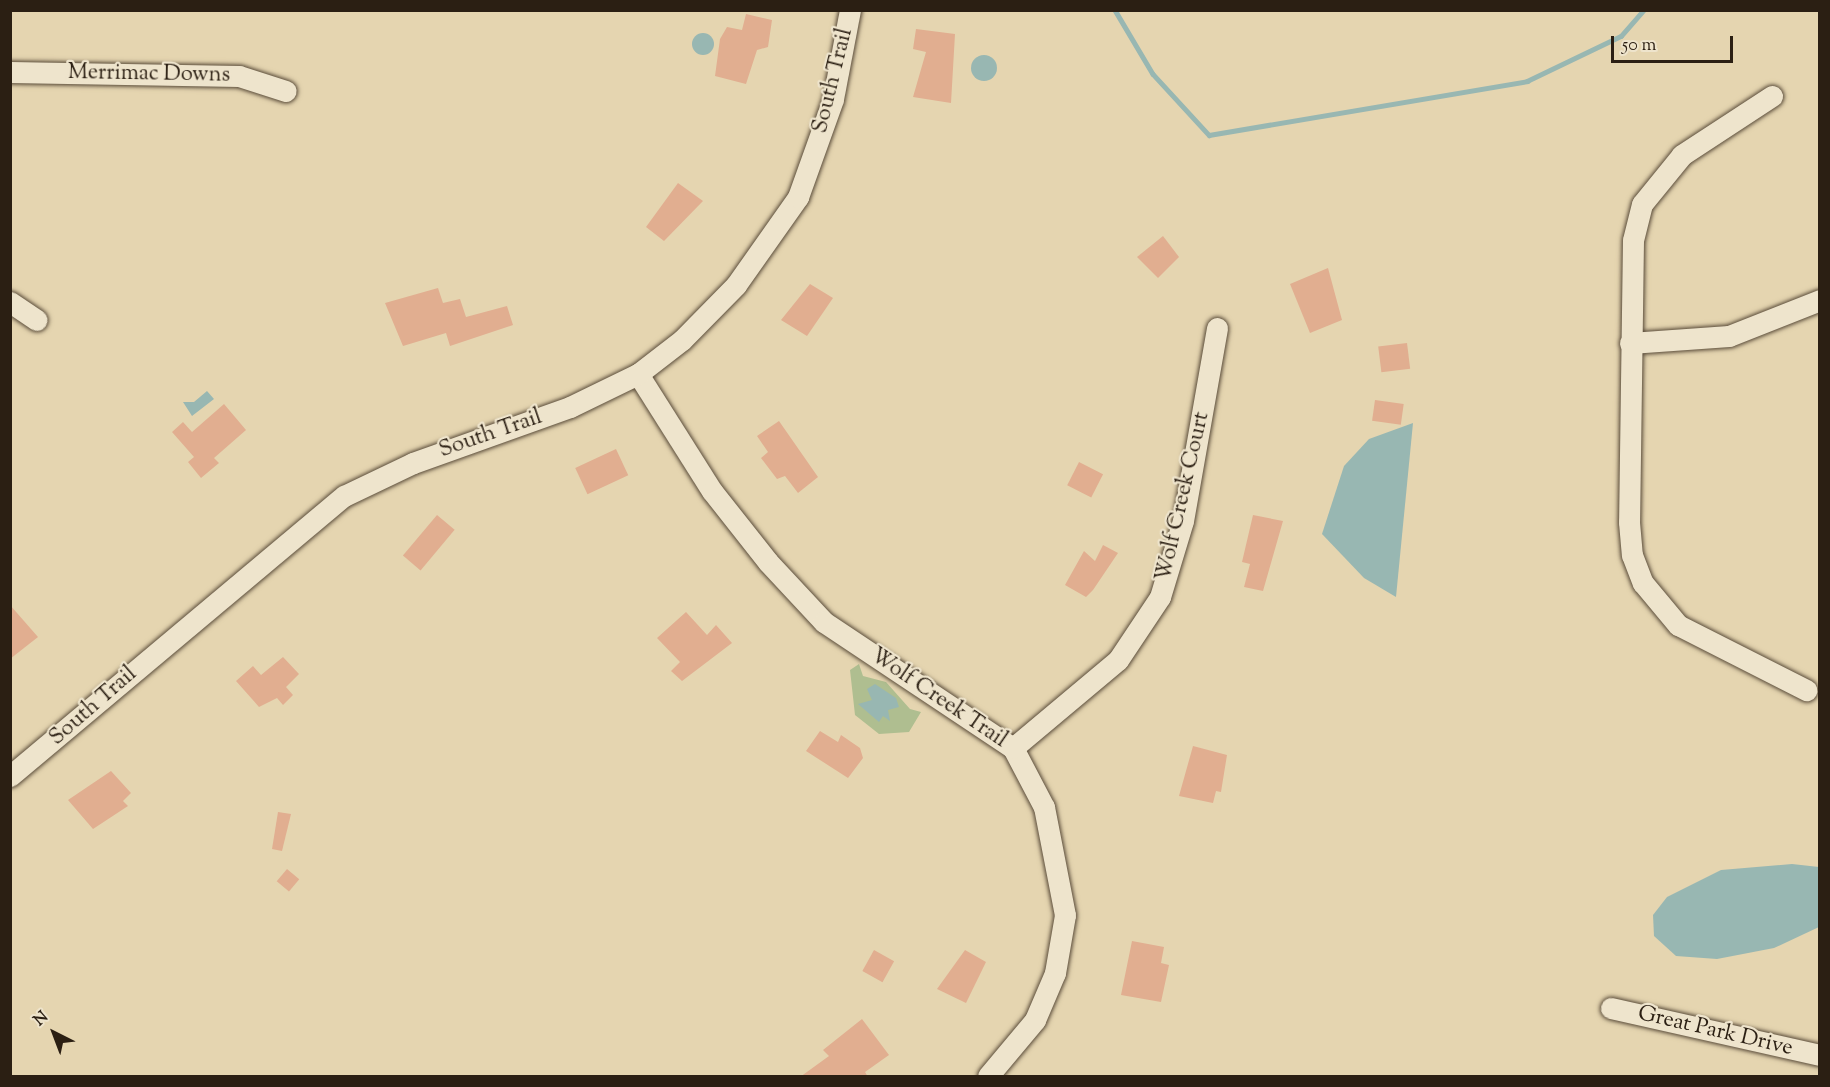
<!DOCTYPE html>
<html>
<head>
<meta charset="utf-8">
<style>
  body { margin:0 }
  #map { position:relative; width:1830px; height:1087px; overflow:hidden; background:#e5d5b0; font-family:"Sorts Mill Goudy",serif }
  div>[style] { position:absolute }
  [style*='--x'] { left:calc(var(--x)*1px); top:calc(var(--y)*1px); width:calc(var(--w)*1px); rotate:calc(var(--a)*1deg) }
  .green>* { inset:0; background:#afbe90 }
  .water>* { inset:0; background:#98b7b2 }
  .round { border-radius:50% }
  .stream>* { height:4.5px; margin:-2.25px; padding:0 2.25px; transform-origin:2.25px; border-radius:2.25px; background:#98b7b2 }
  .building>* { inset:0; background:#e1ae90; transform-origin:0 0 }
  .roads { filter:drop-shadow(0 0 2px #5a4c3a) drop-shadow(0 0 2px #5a4c3a) }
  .minor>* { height:21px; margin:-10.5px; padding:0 10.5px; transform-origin:10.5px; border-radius:10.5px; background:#eee4cc }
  span { translate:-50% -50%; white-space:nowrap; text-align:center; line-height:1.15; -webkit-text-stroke:4.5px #eee4cc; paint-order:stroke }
  .street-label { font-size:22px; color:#2b1f13 }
  .frame { position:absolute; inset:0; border:12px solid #2b1f13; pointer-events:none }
  .north { position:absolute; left:24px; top:1003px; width:60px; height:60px; -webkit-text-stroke:4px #eee4cc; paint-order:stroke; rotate:318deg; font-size:16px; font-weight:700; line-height:24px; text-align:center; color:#2b1f13 }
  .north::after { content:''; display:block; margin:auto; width:21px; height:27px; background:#2b1f13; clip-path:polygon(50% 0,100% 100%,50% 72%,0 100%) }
  .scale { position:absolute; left:1611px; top:36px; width:122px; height:27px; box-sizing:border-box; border:3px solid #2b1f13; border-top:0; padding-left:8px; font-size:18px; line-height:21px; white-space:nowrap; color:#2b1f13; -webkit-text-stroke:4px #eee4cc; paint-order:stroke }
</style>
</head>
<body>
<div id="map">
  <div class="green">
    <div style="clip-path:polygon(859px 664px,863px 676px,886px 682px,910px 709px,921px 712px,909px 732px,879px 734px,855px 715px,850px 670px)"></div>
  </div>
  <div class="water">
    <div class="round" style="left:692px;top:33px;width:22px;height:22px"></div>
    <div class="round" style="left:971px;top:55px;width:26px;height:26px"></div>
    <div style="clip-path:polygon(207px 391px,214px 399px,192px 416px,183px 402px,194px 402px)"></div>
    <div style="clip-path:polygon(1413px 423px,1396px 597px,1364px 578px,1322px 534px,1344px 466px,1369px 439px)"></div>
    <div style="clip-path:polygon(875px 684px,896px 698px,899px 707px,888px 710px,890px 721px,883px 716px,879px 722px,858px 704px,872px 700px,867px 689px)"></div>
    <div style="clip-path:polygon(1792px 864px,1819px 867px,1819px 927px,1774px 948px,1717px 959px,1676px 956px,1654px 936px,1653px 915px,1667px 897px,1721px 870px)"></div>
  </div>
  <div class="stream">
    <div style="--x:1115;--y:10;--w:74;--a:59.3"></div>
    <div style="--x:1153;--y:74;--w:83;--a:47.4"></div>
    <div style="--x:1209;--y:135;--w:323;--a:-9.6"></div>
    <div style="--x:1527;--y:81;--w:104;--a:-25.6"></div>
    <div style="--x:1621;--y:36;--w:35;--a:-49"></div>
  </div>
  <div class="building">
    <div style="clip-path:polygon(746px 14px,772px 20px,768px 47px,757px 50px,746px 84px,715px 76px,720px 39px,727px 27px,742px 30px)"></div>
    <div style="clip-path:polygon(916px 29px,955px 34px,951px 103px,913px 97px,926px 52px,913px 49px)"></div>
    <div style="clip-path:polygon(678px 183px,703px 201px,664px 241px,646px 227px)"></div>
    <div style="clip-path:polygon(1163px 236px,1179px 257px,1158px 278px,1137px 257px)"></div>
    <div style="clip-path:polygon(1328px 268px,1342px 320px,1310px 333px,1290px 284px)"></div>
    <div style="clip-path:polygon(810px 284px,833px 298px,807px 336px,781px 320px)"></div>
    <div style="clip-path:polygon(438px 288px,443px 303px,460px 299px,466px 317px,507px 306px,513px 325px,450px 346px,446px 333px,403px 346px,385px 303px)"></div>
    <div style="left:1407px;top:343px;width:26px;height:29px;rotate:83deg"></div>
    <div style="left:1375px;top:400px;width:29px;height:21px;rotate:8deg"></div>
    <div style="clip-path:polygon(224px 404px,246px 430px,214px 458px,219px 463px,201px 478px,188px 462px,194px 457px,172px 432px,183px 422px,192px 432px)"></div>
    <div style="clip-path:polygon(779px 421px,818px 477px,798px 493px,785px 476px,777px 479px,761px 458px,768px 452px,757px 436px)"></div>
    <div style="left:616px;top:449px;width:29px;height:45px;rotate:65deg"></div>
    <div style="left:1079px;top:462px;width:27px;height:26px;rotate:27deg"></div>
    <div style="left:437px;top:515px;width:23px;height:53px;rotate:40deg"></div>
    <div style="clip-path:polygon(1253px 515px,1283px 521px,1263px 591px,1244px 587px,1250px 564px,1242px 562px)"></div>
    <div style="clip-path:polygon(1103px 545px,1118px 553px,1093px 590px,1086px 597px,1065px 585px,1084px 551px,1095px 561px)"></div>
    <div style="clip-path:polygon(10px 605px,38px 637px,10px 659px)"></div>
    <div style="clip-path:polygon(686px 612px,707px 635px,716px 625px,732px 643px,682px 681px,671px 671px,680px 662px,657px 638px)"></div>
    <div style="clip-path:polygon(283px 657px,299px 674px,286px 687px,293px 695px,283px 705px,277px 698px,259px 707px,236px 681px,253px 666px,261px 675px)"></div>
    <div style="clip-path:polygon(820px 731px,838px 742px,841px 735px,860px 748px,863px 758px,848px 778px,806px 751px)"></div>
    <div style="clip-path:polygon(1193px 746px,1227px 755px,1221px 792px,1216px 791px,1213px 803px,1179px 796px)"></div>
    <div style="clip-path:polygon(111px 771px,131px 793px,123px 801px,128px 806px,93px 829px,68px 800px)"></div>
    <div style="clip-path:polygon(278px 812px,291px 814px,282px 851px,272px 849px)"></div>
    <div style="left:287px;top:869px;width:16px;height:16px;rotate:40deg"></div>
    <div style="clip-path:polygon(1132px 941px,1164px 947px,1161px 963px,1169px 965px,1161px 1002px,1121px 995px)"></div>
    <div style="left:874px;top:950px;width:23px;height:24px;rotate:29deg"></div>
    <div style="clip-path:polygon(965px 950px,986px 962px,966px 1003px,937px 989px)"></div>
    <div style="clip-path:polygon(862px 1019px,889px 1055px,865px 1072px,868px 1077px,800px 1077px,829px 1056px,823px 1050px)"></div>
  </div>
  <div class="roads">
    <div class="minor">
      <div style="--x:10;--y:72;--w:229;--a:1"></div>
      <div style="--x:239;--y:76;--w:49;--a:17.7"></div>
      <div style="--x:1772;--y:96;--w:108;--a:146.8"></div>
      <div style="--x:1682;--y:155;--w:63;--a:129.2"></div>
      <div style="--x:1642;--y:204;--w:37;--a:104"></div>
      <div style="--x:1633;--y:240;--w:282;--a:90.8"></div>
      <div style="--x:1629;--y:522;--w:33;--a:85"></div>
      <div style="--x:1632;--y:555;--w:30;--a:69"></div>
      <div style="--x:1643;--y:583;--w:55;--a:50.2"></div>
      <div style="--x:1678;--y:625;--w:144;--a:26.9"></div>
      <div style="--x:10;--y:302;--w:32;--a:34"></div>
      <div style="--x:1630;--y:343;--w:99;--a:-4"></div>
      <div style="--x:1729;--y:336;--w:98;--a:-21.6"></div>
      <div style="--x:638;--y:374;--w:138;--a:57.7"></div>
      <div style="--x:712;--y:491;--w:90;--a:51.7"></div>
      <div style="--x:768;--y:562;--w:82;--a:47"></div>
      <div style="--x:824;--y:622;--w:227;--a:33.7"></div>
      <div style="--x:1013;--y:748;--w:67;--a:62.3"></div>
      <div style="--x:1044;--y:807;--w:110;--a:79"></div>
      <div style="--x:1065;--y:915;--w:59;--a:99.8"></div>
      <div style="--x:1055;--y:973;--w:51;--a:113.1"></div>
      <div style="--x:1035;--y:1020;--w:73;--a:130"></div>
      <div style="--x:1013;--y:748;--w:137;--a:-40"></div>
      <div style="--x:1118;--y:660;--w:76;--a:-56.3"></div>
      <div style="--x:1160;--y:597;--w:79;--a:-73.2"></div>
      <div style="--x:1183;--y:521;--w:196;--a:-80"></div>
      <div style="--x:10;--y:776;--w:436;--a:-40"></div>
      <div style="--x:344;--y:496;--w:76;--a:-25.6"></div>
      <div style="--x:413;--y:463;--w:167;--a:-19.6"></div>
      <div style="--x:570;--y:407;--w:76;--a:-25.9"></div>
      <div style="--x:638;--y:374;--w:56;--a:-37.7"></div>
      <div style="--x:682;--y:340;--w:77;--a:-45.5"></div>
      <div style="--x:736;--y:285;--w:108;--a:-54.8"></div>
      <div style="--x:798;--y:197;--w:104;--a:-70.3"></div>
      <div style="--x:833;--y:99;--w:91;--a:-79.2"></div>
      <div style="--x:1611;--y:1008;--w:214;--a:12.7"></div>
    </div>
  </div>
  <div class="street-label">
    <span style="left:149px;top:75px;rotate:1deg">Merrimac Downs</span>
    <span style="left:834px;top:81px;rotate:-76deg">South Trail</span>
    <span style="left:491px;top:435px;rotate:-19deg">South Trail</span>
    <span style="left:1184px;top:497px;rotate:-77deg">Wolf Creek Court</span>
    <span style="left:938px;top:699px;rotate:34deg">Wolf Creek Trail</span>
    <span style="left:94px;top:707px;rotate:-41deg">South Trail</span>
    <span style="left:1715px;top:1032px;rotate:13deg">Great Park Drive</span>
  </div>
  <div class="frame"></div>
  <div class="north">N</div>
  <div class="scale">50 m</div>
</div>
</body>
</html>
